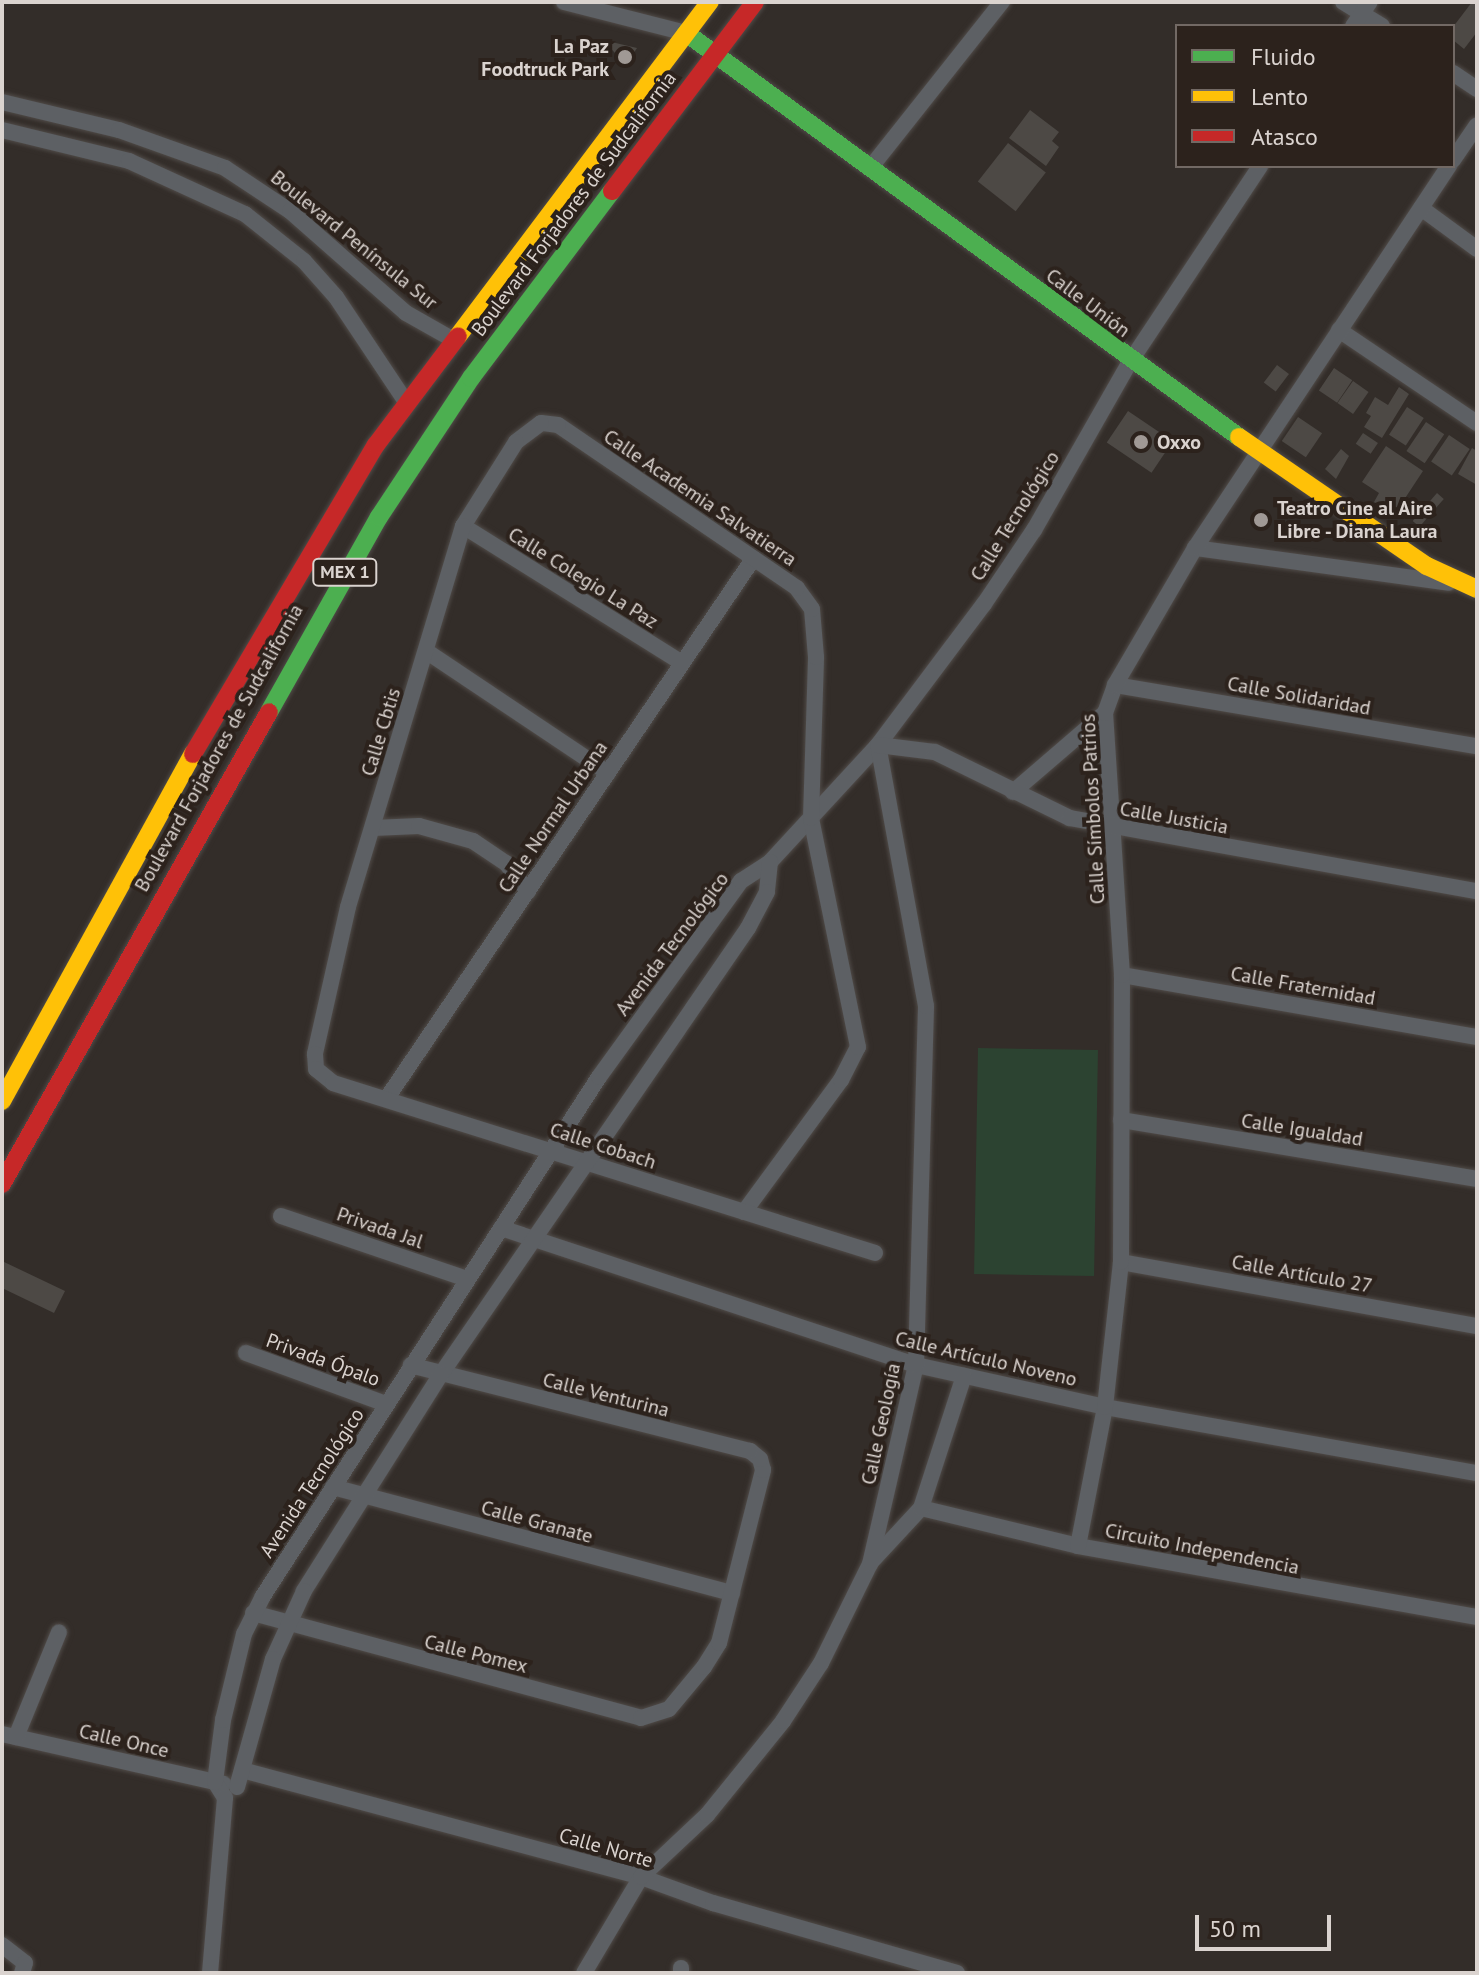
<!DOCTYPE html>
<html>
<head>
<meta charset="utf-8">
<style>
  body { margin:0 }
  #map { position:relative; width:1479px; height:1975px; overflow:hidden; background:#332d29; font-family:"PT Sans",sans-serif }
  div>[style] { position:absolute }
  [style*='--x'] { left:calc(var(--x)*1px); top:calc(var(--y)*1px); width:calc(var(--w)*1px); rotate:calc(var(--a)*1deg) }
  .green>* { inset:0; background:#2c4331; transform-origin:0 0 }
  .building>* { inset:0; background:#4d4945; transform-origin:0 0 }
  .roads { filter:drop-shadow(0 0 2px #504b48) drop-shadow(0 0 2px #504b48) }
  .street>* { height:16px; margin:-8px; padding:0 8px; transform-origin:8px; border-radius:8px; background:#5d6064 }
  .fast>* { height:18px; margin:-9px; padding:0 9px; transform-origin:9px; border-radius:9px; background:#4caf50 }
  .slow>* { height:18px; margin:-9px; padding:0 9px; transform-origin:9px; border-radius:9px; background:#ffc107 }
  .jam>* { height:18px; margin:-9px; padding:0 9px; transform-origin:9px; border-radius:9px; background:#c62828 }
  .dots>* { width:22px; height:22px; translate:-50% -50%; box-sizing:border-box; border:4px solid #2c221c; border-radius:50% }
  span { translate:-50% -50%; white-space:nowrap; text-align:center; line-height:1.15; -webkit-text-stroke:8px #2c221c; paint-order:stroke }
  .shield-label span { padding:2px 6px; background:#2c221c; border:2px solid; border-radius:6px; -webkit-text-stroke-width:0 }
  .shield-label { font-size:18px; color:#dad3cf; font-weight:700 }
  .poi-label { font-size:20px; color:#dad3cf; font-weight:700 }
  .right { translate:-100% -50%; text-align:right }
  .left { translate:0 -50%; text-align:left }
  .street-label { font-size:20px; color:#dad3cf }
  .frame { position:absolute; inset:0; border:4px solid #dad3cf; pointer-events:none }
  .legend { position:absolute; left:1175px; top:24px; width:280px; height:144px; box-sizing:border-box; background:#2c221c; border:2px solid #726964; margin:0; padding:10px 14px; list-style:none; font-size:24px; color:#dad3cf }
  .legend li { display:flex; align-items:center; gap:16px; height:40px }
  .legend b { width:40px; border:2px solid #726964 }
  .scale { position:absolute; left:1195px; top:1915px; width:136px; height:36px; box-sizing:border-box; border:4px solid #dad3cf; border-top:0; padding-left:10px; font-size:24px; line-height:28px; white-space:nowrap; color:#dad3cf; -webkit-text-stroke:6px #2c221c; paint-order:stroke }
</style>
</head>
<body>
<div id="map">
  <div class="green">
    <div style="left:978px;top:1048px;width:120px;height:226px;rotate:1deg"></div>
  </div>
  <div class="building">
    <div style="clip-path:polygon(1472px 2px,1477px 2px,1477px 32px,1464px 49px,1453px 40px,1453px 27px)"></div>
    <div style="clip-path:polygon(603px 40px,637px 48px,626px 65px)"></div>
    <div style="clip-path:polygon(1030px 110px,1059px 132px,1052px 141px,1059px 147px,1046px 166px,1009px 138px)"></div>
    <div style="left:1008px;top:143px;width:48px;height:49px;rotate:38deg"></div>
    <div style="left:1277px;top:365px;width:15px;height:22px;rotate:37deg"></div>
    <div style="left:1334px;top:368px;width:22px;height:27px;rotate:34deg"></div>
    <div style="left:1353px;top:381px;width:19px;height:27px;rotate:35deg"></div>
    <div style="clip-path:polygon(1399px 387px,1409px 394px,1382px 438px,1364px 427px,1371px 416px,1366px 413px,1375px 397px,1388px 405px)"></div>
    <div style="left:1407px;top:407px;width:20px;height:33px;rotate:33deg"></div>
    <div style="left:1128px;top:411px;width:54px;height:38px;rotate:34deg"></div>
    <div style="left:1298px;top:417px;width:29px;height:29px;rotate:34deg"></div>
    <div style="left:1426px;top:422px;width:22px;height:35px;rotate:34deg"></div>
    <div style="left:1363px;top:433px;width:18px;height:13px;rotate:34deg"></div>
    <div style="left:1449px;top:435px;width:25px;height:32px;rotate:34deg"></div>
    <div style="clip-path:polygon(1386px 446px,1423px 471px,1394px 515px,1374px 502px,1379px 493px,1362px 482px)"></div>
    <div style="clip-path:polygon(1472px 448px,1477px 451px,1477px 485px,1458px 474px)"></div>
    <div style="clip-path:polygon(1341px 449px,1349px 456px,1336px 479px,1325px 469px)"></div>
    <div style="left:1437px;top:493px;width:9px;height:37px;rotate:41deg"></div>
    <div style="clip-path:polygon(2px 1261px,65px 1291px,54px 1313px,2px 1288px)"></div>
  </div>
  <div class="roads">
    <div class="street">
      <div style="--x:564;--y:2;--w:126;--a:14.3"></div>
      <div style="--x:1343;--y:2;--w:46;--a:31.6"></div>
      <div style="--x:1353;--y:26;--w:29;--a:-55"></div>
      <div style="--x:1453;--y:73;--w:29;--a:34"></div>
      <div style="--x:2;--y:102;--w:120;--a:13.5"></div>
      <div style="--x:119;--y:130;--w:113;--a:19.7"></div>
      <div style="--x:225;--y:168;--w:78;--a:33.5"></div>
      <div style="--x:290;--y:211;--w:154;--a:41.3"></div>
      <div style="--x:406;--y:313;--w:53;--a:29.5"></div>
      <div style="--x:2;--y:130;--w:131;--a:13.7"></div>
      <div style="--x:129;--y:161;--w:128;--a:24.6"></div>
      <div style="--x:245;--y:214;--w:75;--a:38.5"></div>
      <div style="--x:304;--y:261;--w:48;--a:48.4"></div>
      <div style="--x:336;--y:297;--w:126;--a:56.3"></div>
      <div style="--x:1453;--y:160;--w:42;--a:-55.6"></div>
      <div style="--x:871;--y:167;--w:211;--a:-51.6"></div>
      <div style="--x:1421;--y:208;--w:69;--a:36.2"></div>
      <div style="--x:1339;--y:330;--w:166;--a:34"></div>
      <div style="--x:463;--y:526;--w:258;--a:32"></div>
      <div style="--x:1195;--y:548;--w:256;--a:7.8"></div>
      <div style="--x:426;--y:651;--w:219;--a:33.8"></div>
      <div style="--x:1115;--y:685;--w:367;--a:9.6"></div>
      <div style="--x:1013;--y:792;--w:121;--a:-40.7"></div>
      <div style="--x:373;--y:828;--w:46;--a:-2.5"></div>
      <div style="--x:419;--y:826;--w:56;--a:15.5"></div>
      <div style="--x:473;--y:841;--w:40;--a:34"></div>
      <div style="--x:506;--y:863;--w:36;--a:52"></div>
      <div style="--x:770;--y:862;--w:159;--a:-47.3"></div>
      <div style="--x:878;--y:745;--w:176;--a:-53.1"></div>
      <div style="--x:984;--y:604;--w:89;--a:-56"></div>
      <div style="--x:1034;--y:530;--w:193;--a:-60.3"></div>
      <div style="--x:1130;--y:362;--w:235;--a:-56.4"></div>
      <div style="--x:1122;--y:975;--w:360;--a:9.9"></div>
      <div style="--x:387;--y:1098;--w:652;--a:-55.82"></div>
      <div style="--x:1121;--y:1120;--w:361;--a:9.4"></div>
      <div style="--x:744;--y:1212;--w:164;--a:-53.7"></div>
      <div style="--x:841;--y:1080;--w:37;--a:-63"></div>
      <div style="--x:858;--y:1047;--w:234;--a:-101.6"></div>
      <div style="--x:811;--y:818;--w:161;--a:-88.2"></div>
      <div style="--x:816;--y:657;--w:48;--a:-94.8"></div>
      <div style="--x:812;--y:609;--w:26;--a:-126"></div>
      <div style="--x:797;--y:588;--w:289;--a:-145.7"></div>
      <div style="--x:558;--y:425;--w:17;--a:-173"></div>
      <div style="--x:541;--y:423;--w:31;--a:143"></div>
      <div style="--x:516;--y:442;--w:99;--a:122.2"></div>
      <div style="--x:463;--y:526;--w:398;--a:106.8"></div>
      <div style="--x:348;--y:907;--w:151;--a:102.7"></div>
      <div style="--x:315;--y:1054;--w:15;--a:86"></div>
      <div style="--x:316;--y:1069;--w:22;--a:39"></div>
      <div style="--x:333;--y:1083;--w:568;--a:17.41"></div>
      <div style="--x:281;--y:1216;--w:196;--a:18.7"></div>
      <div style="--x:501;--y:1228;--w:437;--a:18.3"></div>
      <div style="--x:916;--y:1365;--w:194;--a:12.5"></div>
      <div style="--x:1105;--y:1407;--w:378;--a:10.1"></div>
      <div style="--x:1121;--y:1262;--w:362;--a:10.2"></div>
      <div style="--x:246;--y:1353;--w:149;--a:20"></div>
      <div style="--x:333;--y:1487;--w:413;--a:14.9"></div>
      <div style="--x:921;--y:1508;--w:162;--a:13.6"></div>
      <div style="--x:1078;--y:1546;--w:405;--a:10.1"></div>
      <div style="--x:1078;--y:1546;--w:142;--a:-79"></div>
      <div style="--x:1105;--y:1407;--w:146;--a:-83.7"></div>
      <div style="--x:1121;--y:1262;--w:287;--a:-89.8"></div>
      <div style="--x:1122;--y:975;--w:263;--a:-93.7"></div>
      <div style="--x:1105;--y:713;--w:30;--a:-70"></div>
      <div style="--x:1115;--y:685;--w:159;--a:-59.7"></div>
      <div style="--x:1195;--y:548;--w:459;--a:-56.4"></div>
      <div style="--x:871;--y:1562;--w:74;--a:-47.2"></div>
      <div style="--x:921;--y:1508;--w:139;--a:-72"></div>
      <div style="--x:253;--y:1613;--w:402;--a:15.1"></div>
      <div style="--x:641;--y:1718;--w:29;--a:-18"></div>
      <div style="--x:669;--y:1709;--w:55;--a:-50.2"></div>
      <div style="--x:704;--y:1667;--w:28;--a:-58"></div>
      <div style="--x:719;--y:1643;--w:179;--a:-75.7"></div>
      <div style="--x:763;--y:1470;--w:11;--a:-105"></div>
      <div style="--x:760;--y:1459;--w:13;--a:-141"></div>
      <div style="--x:750;--y:1451;--w:350;--a:-165.8"></div>
      <div style="--x:2;--y:1734;--w:227;--a:12.7"></div>
      <div style="--x:16;--y:1737;--w:113;--a:-67.7"></div>
      <div style="--x:242;--y:1770;--w:413;--a:15"></div>
      <div style="--x:641;--y:1877;--w:77;--a:19.9"></div>
      <div style="--x:713;--y:1903;--w:254;--a:16"></div>
      <div style="--x:225;--y:1798;--w:19;--a:-122"></div>
      <div style="--x:215;--y:1782;--w:63;--a:-82.6"></div>
      <div style="--x:223;--y:1720;--w:89;--a:-76.3"></div>
      <div style="--x:244;--y:1634;--w:42;--a:-63.4"></div>
      <div style="--x:263;--y:1596;--w:618;--a:-57.08"></div>
      <div style="--x:599;--y:1077;--w:242;--a:-54.1"></div>
      <div style="--x:741;--y:881;--w:35;--a:-33"></div>
      <div style="--x:770;--y:862;--w:30;--a:96"></div>
      <div style="--x:767;--y:892;--w:41;--a:117.8"></div>
      <div style="--x:748;--y:928;--w:541;--a:124.54"></div>
      <div style="--x:441;--y:1374;--w:257;--a:122.3"></div>
      <div style="--x:304;--y:1591;--w:75;--a:114.5"></div>
      <div style="--x:273;--y:1659;--w:133;--a:105.7"></div>
      <div style="--x:2;--y:1945;--w:29;--a:38"></div>
      <div style="--x:25;--y:1963;--w:10;--a:107"></div>
      <div style="--x:210;--y:1973;--w:176;--a:-85.1"></div>
      <div style="--x:584;--y:1973;--w:112;--a:-59.3"></div>
      <div style="--x:641;--y:1877;--w:91;--a:-43.2"></div>
      <div style="--x:707;--y:1815;--w:121;--a:-51"></div>
      <div style="--x:783;--y:1721;--w:69;--a:-56.8"></div>
      <div style="--x:821;--y:1663;--w:110;--a:-63.7"></div>
      <div style="--x:870;--y:1564;--w:204;--a:-77"></div>
      <div style="--x:916;--y:1365;--w:359;--a:-88.4"></div>
      <div style="--x:926;--y:1006;--w:265;--a:-100.4"></div>
      <div style="--x:878;--y:745;--w:57;--a:7"></div>
      <div style="--x:935;--y:752;--w:150;--a:26.1"></div>
      <div style="--x:1070;--y:818;--w:413;--a:10.2"></div>
      <div style="--x:681;--y:1973;--w:5;--a:-90"></div>
    </div>
    <div class="fast">
      <div style="--x:686;--y:33;--w:685;--a:36.15"></div>
      <div style="--x:269;--y:712;--w:224;--a:-60.6"></div>
      <div style="--x:379;--y:517;--w:167;--a:-56.5"></div>
      <div style="--x:471;--y:378;--w:234;--a:-53"></div>
    </div>
    <div class="slow">
      <div style="--x:458;--y:336;--w:418;--a:-53"></div>
      <div style="--x:1239;--y:437;--w:228;--a:34.5"></div>
      <div style="--x:1427;--y:566;--w:55;--a:24.7"></div>
      <div style="--x:2;--y:1101;--w:396;--a:-61.2"></div>
    </div>
    <div class="jam">
      <div style="--x:612;--y:191;--w:237;--a:-52.9"></div>
      <div style="--x:193;--y:754;--w:359;--a:-59.4"></div>
      <div style="--x:376;--y:445;--w:136;--a:-53"></div>
      <div style="--x:2;--y:1184;--w:542;--a:-60.5"></div>
    </div>
  </div>
  <div class="dots">
    <div style="left:625px;top:57px;background:#a09995"></div>
    <div style="left:1141px;top:442px;background:#a09995"></div>
    <div style="left:1261px;top:520px;background:#a09995"></div>
  </div>
  <div class="shield-label">
    <span style="left:345px;top:572px">MEX 1</span>
  </div>
  <div class="poi-label">
    <span class="right" style="left:609px;top:58px">La Paz<br>Foodtruck Park</span>
    <span class="left" style="left:1157px;top:442px">Oxxo</span>
    <span class="left" style="left:1277px;top:520px">Teatro Cine al Aire<br>Libre - Diana Laura</span>
  </div>
  <div class="street-label">
    <span style="left:574px;top:204px;rotate:-53deg">Boulevard Forjadores de Sudcalifornia</span>
    <span style="left:354px;top:240px;rotate:39deg">Boulevard Península Sur</span>
    <span style="left:1088px;top:303px;rotate:37deg">Calle Unión</span>
    <span style="left:700px;top:498px;rotate:34deg">Calle Academia Salvatierra</span>
    <span style="left:1015px;top:516px;rotate:-58deg">Calle Tecnológico</span>
    <span style="left:583px;top:578px;rotate:32deg">Calle Colegio La Paz</span>
    <span style="left:1299px;top:696px;rotate:10deg">Calle Solidaridad</span>
    <span style="left:381px;top:732px;rotate:-73deg">Calle Cbtis</span>
    <span style="left:219px;top:748px;rotate:-61deg">Boulevard Forjadores de Sudcalifornia</span>
    <span style="left:1093px;top:809px;rotate:-93deg">Calle Símbolos Patrios</span>
    <span style="left:553px;top:817px;rotate:-56deg">Calle Normal Urbana</span>
    <span style="left:1174px;top:818px;rotate:10deg">Calle Justicia</span>
    <span style="left:672px;top:944px;rotate:-53deg">Avenida Tecnológico</span>
    <span style="left:1303px;top:986px;rotate:10deg">Calle Fraternidad</span>
    <span style="left:1302px;top:1130px;rotate:9deg">Calle Igualdad</span>
    <span style="left:603px;top:1146px;rotate:18deg">Calle Cobach</span>
    <span style="left:380px;top:1228px;rotate:19deg">Privada Jal</span>
    <span style="left:1302px;top:1274px;rotate:10deg">Calle Artículo 27</span>
    <span style="left:986px;top:1359px;rotate:13deg">Calle Artículo Noveno</span>
    <span style="left:323px;top:1360px;rotate:20deg">Privada Ópalo</span>
    <span style="left:606px;top:1395px;rotate:14deg">Calle Venturina</span>
    <span style="left:881px;top:1424px;rotate:-78deg">Calle Geología</span>
    <span style="left:312px;top:1483px;rotate:-57deg">Avenida Tecnológico</span>
    <span style="left:537px;top:1522px;rotate:15deg">Calle Granate</span>
    <span style="left:1202px;top:1549px;rotate:11deg">Circuito Independencia</span>
    <span style="left:476px;top:1654px;rotate:14deg">Calle Pomex</span>
    <span style="left:124px;top:1741px;rotate:13deg">Calle Once</span>
    <span style="left:606px;top:1848px;rotate:16deg">Calle Norte</span>
  </div>
  <div class="frame"></div>
  <ul class="legend">
  <li><b style="height:10px;background:#4caf50"></b>Fluido</li>
  <li><b style="height:10px;background:#ffc107"></b>Lento</li>
  <li><b style="height:10px;background:#c62828"></b>Atasco</li>
  </ul>
  <div class="scale">50 m</div>
</div>
</body>
</html>
